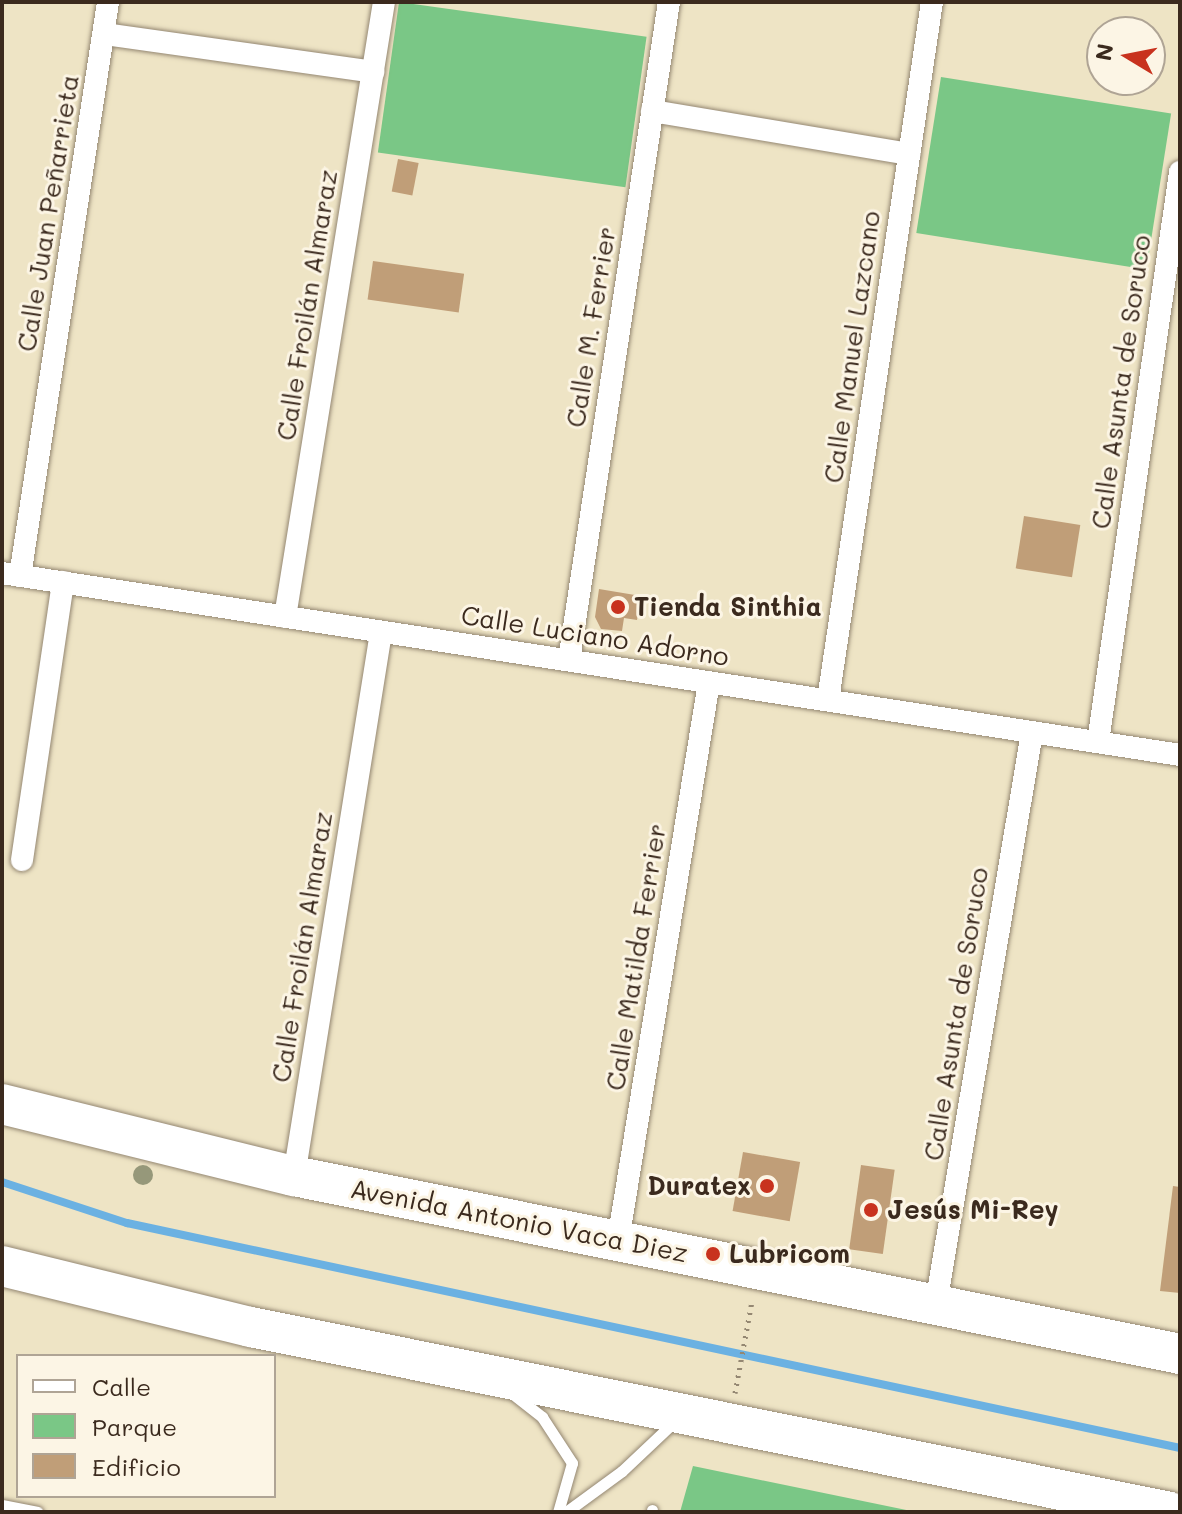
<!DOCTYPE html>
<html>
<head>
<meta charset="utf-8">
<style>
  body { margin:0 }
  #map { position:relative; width:1182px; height:1514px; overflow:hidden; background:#eee4c5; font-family:Mali,sans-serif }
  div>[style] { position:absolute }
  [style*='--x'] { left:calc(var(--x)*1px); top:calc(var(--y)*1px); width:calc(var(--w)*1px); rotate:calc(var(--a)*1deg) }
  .green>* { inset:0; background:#7ac786; transform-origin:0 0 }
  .stream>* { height:8px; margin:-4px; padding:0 4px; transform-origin:4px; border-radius:4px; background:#6bb1e2 }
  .building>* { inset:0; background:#c09e78; transform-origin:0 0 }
  .path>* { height:5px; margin-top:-2.5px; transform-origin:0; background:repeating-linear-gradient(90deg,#948772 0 2px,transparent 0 8px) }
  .roads { filter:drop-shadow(0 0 2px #948772) drop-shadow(0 0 2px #948772) }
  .lane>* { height:11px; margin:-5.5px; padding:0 5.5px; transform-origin:5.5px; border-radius:5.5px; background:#fff }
  .street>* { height:22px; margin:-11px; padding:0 11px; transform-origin:11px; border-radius:11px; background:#fff }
  .highway>* { height:40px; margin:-20px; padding:0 20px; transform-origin:20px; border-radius:20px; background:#fff }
  .trees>* { width:20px; height:20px; margin:-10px; border-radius:50%; background:#96987a }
  .dots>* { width:22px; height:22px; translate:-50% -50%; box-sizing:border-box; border:4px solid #fcf5e5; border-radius:50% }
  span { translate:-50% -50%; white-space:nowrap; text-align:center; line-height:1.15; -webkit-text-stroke:6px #fcf5e5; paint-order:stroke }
  .street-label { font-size:26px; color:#3b2a1e }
  .poi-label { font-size:26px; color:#3b2a1e; font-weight:700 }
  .left { translate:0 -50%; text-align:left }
  .right { translate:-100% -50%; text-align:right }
  .frame { position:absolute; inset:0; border:4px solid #3b2a1e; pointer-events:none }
  .legend { position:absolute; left:16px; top:1354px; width:260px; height:144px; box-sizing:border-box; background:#fcf5e5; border:2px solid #afa495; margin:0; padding:10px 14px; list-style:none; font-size:24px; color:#3b2a1e }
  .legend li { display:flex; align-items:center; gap:16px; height:40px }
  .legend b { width:40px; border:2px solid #afa495 }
  .north { position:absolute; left:1086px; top:16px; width:80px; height:80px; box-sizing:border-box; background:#fcf5e5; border:2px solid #afa495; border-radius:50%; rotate:280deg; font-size:22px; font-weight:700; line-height:32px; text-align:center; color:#3b2a1e }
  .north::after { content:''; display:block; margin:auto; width:28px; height:36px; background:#c8321e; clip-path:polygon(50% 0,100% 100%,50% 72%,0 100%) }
</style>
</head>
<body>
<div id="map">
  <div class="green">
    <div style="left:399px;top:2px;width:250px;height:152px;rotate:8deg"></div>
    <div style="left:941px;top:77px;width:233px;height:158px;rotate:9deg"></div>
    <div style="clip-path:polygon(693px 1466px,916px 1512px,680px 1512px)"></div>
  </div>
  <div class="stream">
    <div style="--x:2;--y:1182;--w:132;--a:18.2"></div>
    <div style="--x:127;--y:1223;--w:1077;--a:12.06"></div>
  </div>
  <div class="building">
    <div style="left:398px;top:159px;width:21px;height:33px;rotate:11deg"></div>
    <div style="left:373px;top:261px;width:92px;height:39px;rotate:8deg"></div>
    <div style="left:1024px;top:516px;width:57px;height:53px;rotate:9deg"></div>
    <div style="clip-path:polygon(599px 589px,641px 596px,637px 620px,624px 618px,622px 631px,601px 629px,595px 617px)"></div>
    <div style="left:743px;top:1152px;width:58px;height:60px;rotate:10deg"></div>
    <div style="left:861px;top:1165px;width:34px;height:85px;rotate:8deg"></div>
    <div style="clip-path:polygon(1173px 1186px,1180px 1187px,1180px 1293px,1160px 1291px)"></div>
  </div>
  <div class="path">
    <div style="--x:735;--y:1393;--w:94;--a:-79.5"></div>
  </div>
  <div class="roads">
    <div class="lane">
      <div style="--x:514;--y:1395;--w:36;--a:38"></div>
      <div style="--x:542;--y:1417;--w:55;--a:56.9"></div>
      <div style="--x:572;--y:1463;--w:51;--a:105.9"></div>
      <div style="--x:2;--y:1505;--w:36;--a:11"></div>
      <div style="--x:566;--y:1512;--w:69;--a:-36.2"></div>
      <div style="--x:622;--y:1471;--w:74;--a:-43.4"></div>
      <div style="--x:652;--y:1512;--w:2;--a:-90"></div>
    </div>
    <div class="street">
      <div style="--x:104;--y:34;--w:272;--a:8"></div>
      <div style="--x:652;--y:111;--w:261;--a:9.5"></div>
      <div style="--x:2;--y:573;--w:1192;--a:8.78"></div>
      <div style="--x:20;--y:576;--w:581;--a:-81.28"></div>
      <div style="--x:285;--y:617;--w:623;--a:-80.86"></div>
      <div style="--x:569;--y:660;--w:666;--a:-81.36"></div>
      <div style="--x:828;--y:700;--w:706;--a:-81.53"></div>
      <div style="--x:1098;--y:742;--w:576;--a:-81.81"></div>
      <div style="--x:22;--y:860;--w:281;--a:-81.6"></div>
      <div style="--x:294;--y:1176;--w:551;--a:-80.91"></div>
      <div style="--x:618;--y:1241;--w:566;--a:-80.75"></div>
      <div style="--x:936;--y:1304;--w:580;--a:-80.47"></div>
    </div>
    <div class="highway">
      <div style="--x:2;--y:1104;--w:301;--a:13.9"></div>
      <div style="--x:294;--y:1176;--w:904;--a:11.36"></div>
      <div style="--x:2;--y:1266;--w:256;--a:13.8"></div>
      <div style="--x:251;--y:1327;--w:937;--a:11.38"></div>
    </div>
  </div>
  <div class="trees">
    <div style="left:143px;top:1175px"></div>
  </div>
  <div class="dots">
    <div style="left:618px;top:607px;background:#c8321e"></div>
    <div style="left:767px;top:1186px;background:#c8321e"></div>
    <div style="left:871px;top:1210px;background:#c8321e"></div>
    <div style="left:713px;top:1254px;background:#c8321e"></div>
  </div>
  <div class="street-label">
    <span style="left:48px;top:213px;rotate:-81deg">Calle Juan Peñarrieta</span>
    <span style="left:307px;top:305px;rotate:-81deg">Calle Froilán Almaraz</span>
    <span style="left:591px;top:327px;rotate:-81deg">Calle M. Ferrier</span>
    <span style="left:852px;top:347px;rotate:-82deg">Calle Manuel Lazcano</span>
    <span style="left:1121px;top:382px;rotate:-82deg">Calle Asunta de Soruco</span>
    <span style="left:595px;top:636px;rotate:9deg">Calle Luciano Adorno</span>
    <span style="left:302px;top:947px;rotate:-81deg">Calle Froilán Almaraz</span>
    <span style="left:636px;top:957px;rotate:-81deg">Calle Matilda Ferrier</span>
    <span style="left:956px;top:1014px;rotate:-81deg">Calle Asunta de Soruco</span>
    <span style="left:519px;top:1221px;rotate:11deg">Avenida Antonio Vaca Diez</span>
  </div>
  <div class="poi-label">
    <span class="left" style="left:634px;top:607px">Tienda Sinthia</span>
    <span class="right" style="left:751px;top:1186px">Duratex</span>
    <span class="left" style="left:887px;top:1210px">Jesús Mi-Rey</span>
    <span class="left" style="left:729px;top:1254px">Lubricom</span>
  </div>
  <div class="frame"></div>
  <ul class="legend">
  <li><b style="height:10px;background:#fff"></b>Calle</li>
  <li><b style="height:22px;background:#7ac786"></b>Parque</li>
  <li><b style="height:22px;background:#c09e78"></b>Edificio</li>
  </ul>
  <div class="north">N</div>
</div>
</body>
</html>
